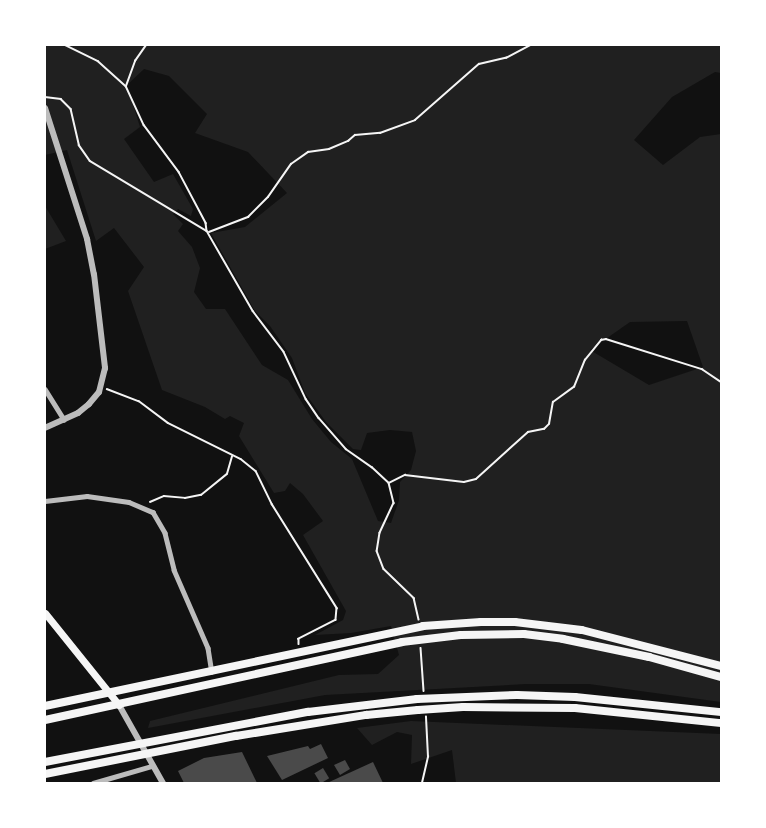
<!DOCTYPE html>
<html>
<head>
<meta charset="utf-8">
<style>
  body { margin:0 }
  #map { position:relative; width:766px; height:828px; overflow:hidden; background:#111; font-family:Literata,serif }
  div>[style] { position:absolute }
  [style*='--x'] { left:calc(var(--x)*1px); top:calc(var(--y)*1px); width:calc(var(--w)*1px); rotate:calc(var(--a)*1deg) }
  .green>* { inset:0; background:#202020 }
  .building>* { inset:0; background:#4a4a4a; transform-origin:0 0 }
  .path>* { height:1.5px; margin:-0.75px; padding:0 0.75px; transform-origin:0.75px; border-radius:0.75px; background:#f5f5f5 }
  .minor>* { height:4.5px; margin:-2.25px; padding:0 2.25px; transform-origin:2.25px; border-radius:2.25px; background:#bcbcbc }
  .tertiary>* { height:6px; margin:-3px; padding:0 3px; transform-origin:3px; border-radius:3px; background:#bcbcbc }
  .secondary>* { height:7px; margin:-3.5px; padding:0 3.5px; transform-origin:3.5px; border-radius:3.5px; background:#f5f5f5 }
  .trunk>* { height:8px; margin:-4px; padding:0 4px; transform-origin:4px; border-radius:4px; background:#f5f5f5 }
  .motorway>* { height:8px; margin:-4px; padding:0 4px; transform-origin:4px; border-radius:4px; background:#f5f5f5 }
  span { translate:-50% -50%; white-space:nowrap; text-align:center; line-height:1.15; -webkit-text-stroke:4.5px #fff; paint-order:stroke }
  .frame { position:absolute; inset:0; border:46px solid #fff; pointer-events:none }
</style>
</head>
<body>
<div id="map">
  <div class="green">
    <div style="clip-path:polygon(evenodd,45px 45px,721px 45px,721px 73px,715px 72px,672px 97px,634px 140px,663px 165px,700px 137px,721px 134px,721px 702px,589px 684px,526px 684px,325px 695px,148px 728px,150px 721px,339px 675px,378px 674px,399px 655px,391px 626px,351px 633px,315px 635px,343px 620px,346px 611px,303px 535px,323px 521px,303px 494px,290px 483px,285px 491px,274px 493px,239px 436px,244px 423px,230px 416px,225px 419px,205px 407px,162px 390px,128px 291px,144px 267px,114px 228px,96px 241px,67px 150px,45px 155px,45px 45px,144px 69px,169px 76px,207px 114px,195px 133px,248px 152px,287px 193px,245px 227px,211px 233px,255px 311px,270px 326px,292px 358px,305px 393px,326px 422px,353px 449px,361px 450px,367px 433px,390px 430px,412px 432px,416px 451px,411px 470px,400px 482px,399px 500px,391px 523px,378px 521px,352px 459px,331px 442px,312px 419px,288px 380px,262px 365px,225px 309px,206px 309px,194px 292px,200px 268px,192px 247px,178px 231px,183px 224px,173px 214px,178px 209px,191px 216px,193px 209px,173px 174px,154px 182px,124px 139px,140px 127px,127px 85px,144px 69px,45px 45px,687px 321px,703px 367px,649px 385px,590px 350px,630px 322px,687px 321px)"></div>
    <div style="clip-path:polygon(45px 206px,66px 241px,45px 249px)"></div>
    <div style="clip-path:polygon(411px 721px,721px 734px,721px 783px,456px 783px,452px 750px,411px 764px,412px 735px,397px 732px,372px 745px,357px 728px)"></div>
  </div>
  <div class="building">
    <div style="clip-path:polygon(321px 744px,328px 758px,282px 780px,267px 756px,308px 746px,310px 749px)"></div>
    <div style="clip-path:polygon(242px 752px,257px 783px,184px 783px,178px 771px,204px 758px)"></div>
    <div style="clip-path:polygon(345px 760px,350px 769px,340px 775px,334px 765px)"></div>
    <div style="clip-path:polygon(373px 762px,383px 783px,327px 783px)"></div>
    <div style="left:323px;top:768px;width:12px;height:10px;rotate:59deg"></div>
  </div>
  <div class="path">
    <div style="--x:65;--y:45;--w:37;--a:26"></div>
    <div style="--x:98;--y:61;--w:38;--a:42"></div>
    <div style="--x:126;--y:86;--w:43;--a:65.2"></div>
    <div style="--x:144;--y:125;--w:59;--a:53.3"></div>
    <div style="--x:179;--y:172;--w:58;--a:62.1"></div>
    <div style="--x:206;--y:223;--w:8;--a:83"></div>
    <div style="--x:126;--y:86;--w:27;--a:-70"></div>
    <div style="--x:135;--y:61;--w:19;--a:-55"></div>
    <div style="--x:45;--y:97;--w:16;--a:7"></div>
    <div style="--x:61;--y:99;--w:14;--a:45"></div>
    <div style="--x:71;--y:109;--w:37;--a:77"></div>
    <div style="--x:79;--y:145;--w:19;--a:55"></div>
    <div style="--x:90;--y:161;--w:136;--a:30.9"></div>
    <div style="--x:207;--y:231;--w:92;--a:60.1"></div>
    <div style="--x:253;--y:311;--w:51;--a:52.9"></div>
    <div style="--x:284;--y:352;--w:52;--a:64.9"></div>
    <div style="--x:306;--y:399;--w:23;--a:56"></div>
    <div style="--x:319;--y:418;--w:41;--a:48.9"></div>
    <div style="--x:346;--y:449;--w:32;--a:35"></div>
    <div style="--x:372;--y:467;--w:23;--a:43"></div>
    <div style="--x:389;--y:483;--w:21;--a:76"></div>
    <div style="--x:394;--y:503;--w:33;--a:115"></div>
    <div style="--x:380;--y:533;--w:18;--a:99"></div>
    <div style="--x:377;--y:551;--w:19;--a:69"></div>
    <div style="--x:384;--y:569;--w:42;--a:44"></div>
    <div style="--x:414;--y:598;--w:22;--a:77"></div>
    <div style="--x:209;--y:232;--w:42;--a:-21"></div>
    <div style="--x:248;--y:217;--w:28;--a:-45"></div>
    <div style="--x:268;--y:197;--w:40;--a:-55.1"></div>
    <div style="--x:291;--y:164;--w:21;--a:-35"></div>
    <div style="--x:308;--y:152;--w:21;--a:-8"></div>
    <div style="--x:329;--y:149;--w:21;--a:-23"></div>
    <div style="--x:348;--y:141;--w:9;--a:-41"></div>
    <div style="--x:355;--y:135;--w:25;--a:-5"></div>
    <div style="--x:380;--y:133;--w:37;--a:-20"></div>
    <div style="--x:415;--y:120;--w:85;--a:-41.2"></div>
    <div style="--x:479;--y:64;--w:28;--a:-13"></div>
    <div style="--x:506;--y:58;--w:27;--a:-28"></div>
    <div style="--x:107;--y:389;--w:34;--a:21"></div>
    <div style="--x:139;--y:401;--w:36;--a:37"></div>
    <div style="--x:168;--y:423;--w:81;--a:26.3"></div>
    <div style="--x:241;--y:459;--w:19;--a:39"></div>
    <div style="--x:256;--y:471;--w:37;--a:64"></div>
    <div style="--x:272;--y:504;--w:123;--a:58"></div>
    <div style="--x:337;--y:608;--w:12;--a:95"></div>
    <div style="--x:336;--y:620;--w:42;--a:152.8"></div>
    <div style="--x:299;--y:639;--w:5;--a:90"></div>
    <div style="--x:389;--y:483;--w:18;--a:-27"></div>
    <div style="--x:405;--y:475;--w:59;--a:6.8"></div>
    <div style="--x:464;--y:482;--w:12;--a:-14"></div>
    <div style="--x:476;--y:479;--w:70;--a:-42.1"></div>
    <div style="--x:528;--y:432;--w:16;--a:-11"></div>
    <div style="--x:544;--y:429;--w:7;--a:-45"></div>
    <div style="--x:549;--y:424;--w:22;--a:-80"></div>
    <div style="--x:553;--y:402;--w:26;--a:-36"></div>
    <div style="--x:574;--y:387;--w:29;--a:-68"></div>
    <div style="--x:585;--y:360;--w:26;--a:-51"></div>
    <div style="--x:601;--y:340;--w:5;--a:-11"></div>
    <div style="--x:606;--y:339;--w:101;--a:17.4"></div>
    <div style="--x:702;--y:369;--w:23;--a:34"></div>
    <div style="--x:150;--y:502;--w:15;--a:-23"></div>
    <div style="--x:164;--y:496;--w:21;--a:5"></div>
    <div style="--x:185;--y:498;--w:16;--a:-11"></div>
    <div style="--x:201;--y:495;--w:33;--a:-39"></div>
    <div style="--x:227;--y:474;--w:18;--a:-74"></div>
    <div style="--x:421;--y:648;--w:43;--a:86"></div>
    <div style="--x:422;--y:783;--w:27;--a:-77"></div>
    <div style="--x:428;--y:757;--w:40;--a:-92.9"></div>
  </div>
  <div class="minor">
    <div style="--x:45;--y:389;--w:36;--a:58"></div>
    <div style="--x:45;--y:501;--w:42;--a:-6.8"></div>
    <div style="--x:87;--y:496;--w:42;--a:8.1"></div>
    <div style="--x:129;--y:502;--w:26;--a:23"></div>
    <div style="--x:153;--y:512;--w:24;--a:60"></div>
    <div style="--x:165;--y:533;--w:38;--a:76"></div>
    <div style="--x:174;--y:570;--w:85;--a:66.4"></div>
    <div style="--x:208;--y:648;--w:24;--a:81"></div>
    <div style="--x:93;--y:783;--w:61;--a:-16.1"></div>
  </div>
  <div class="tertiary">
    <div style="--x:45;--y:108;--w:138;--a:72.2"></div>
    <div style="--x:87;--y:239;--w:36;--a:79"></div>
    <div style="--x:94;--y:274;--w:95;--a:83.3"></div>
    <div style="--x:105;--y:368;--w:25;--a:104"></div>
    <div style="--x:99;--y:392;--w:16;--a:130"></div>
    <div style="--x:89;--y:404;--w:14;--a:141"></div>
    <div style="--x:78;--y:413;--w:36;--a:156"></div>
    <div style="--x:119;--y:705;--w:90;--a:60.6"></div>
  </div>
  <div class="secondary">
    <div style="--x:45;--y:613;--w:118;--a:51.2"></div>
  </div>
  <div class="trunk">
    <div style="--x:45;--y:706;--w:386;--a:-11.9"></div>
    <div style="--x:423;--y:626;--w:58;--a:-3.9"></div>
    <div style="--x:481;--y:622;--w:34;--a:0"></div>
    <div style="--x:515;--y:622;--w:67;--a:6.8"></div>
    <div style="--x:582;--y:630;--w:144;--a:14.5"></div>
    <div style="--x:45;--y:720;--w:365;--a:-12.3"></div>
    <div style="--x:402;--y:642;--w:59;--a:-6.8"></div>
    <div style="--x:461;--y:635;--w:63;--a:-0.9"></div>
    <div style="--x:524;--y:634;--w:39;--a:7"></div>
    <div style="--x:563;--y:639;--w:88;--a:11.8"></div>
    <div style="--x:649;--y:657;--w:75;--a:15.5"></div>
  </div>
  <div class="motorway">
    <div style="--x:45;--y:762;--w:268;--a:-10.8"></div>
    <div style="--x:308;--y:712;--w:110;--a:-6.8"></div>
    <div style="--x:417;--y:699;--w:100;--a:-2.3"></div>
    <div style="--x:517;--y:695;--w:58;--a:2"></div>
    <div style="--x:575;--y:697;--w:147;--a:5.9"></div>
    <div style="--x:45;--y:774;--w:195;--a:-11.3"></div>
    <div style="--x:236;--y:736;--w:132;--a:-9.2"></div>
    <div style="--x:366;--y:715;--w:52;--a:-5.5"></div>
    <div style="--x:418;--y:710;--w:45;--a:-3.8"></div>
    <div style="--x:463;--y:707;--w:112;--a:0.5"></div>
    <div style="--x:575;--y:708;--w:147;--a:5.9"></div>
  </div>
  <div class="frame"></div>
</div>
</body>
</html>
